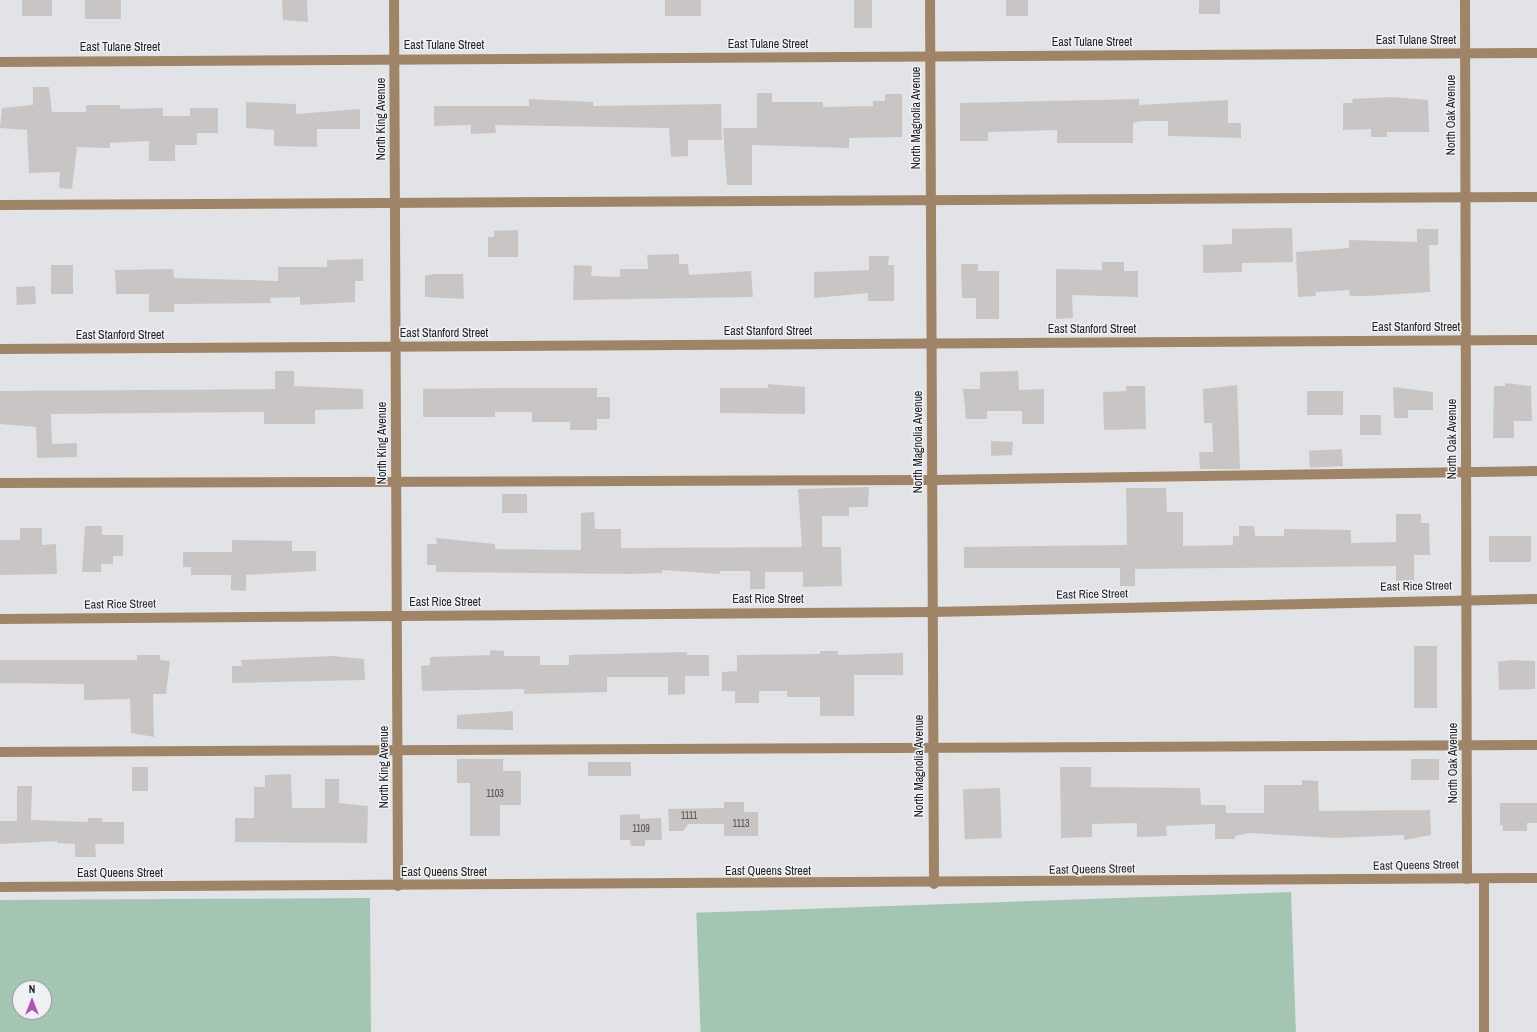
<!DOCTYPE html>
<html>
<head>
<meta charset="utf-8">
<style>
  body { margin:0 }
  #map { position:relative; width:1537px; height:1032px; overflow:hidden; background:#e2e3e7; font-family:"Archivo Narrow",sans-serif }
  div>[style] { position:absolute }
  [style*='--x'] { left:calc(var(--x)*1px); top:calc(var(--y)*1px); width:calc(var(--w)*1px); rotate:calc(var(--a)*1deg) }
  .green>* { inset:0; background:#a4c5b2; transform-origin:0 0 }
  .building>* { inset:0; background:#cac5c5; transform-origin:0 0 }
  .minor>* { height:10px; margin:-5px; padding:0 5px; transform-origin:5px; border-radius:5px; background:#a08468 }
  span { translate:-50% -50%; white-space:nowrap; text-align:center; line-height:1.15; -webkit-text-stroke:3px #f0f1f4; paint-order:stroke }
  .number-label { font-size:10px; color:#4e4c4e }
  .number-label span { -webkit-text-stroke-width:0 }
  .street-label { font-size:12px; color:#242426 }
  .north { position:absolute; left:12px; top:980px; width:40px; height:40px; box-sizing:border-box; background:#f0f1f4; border:1px solid #9e9fa2; border-radius:50%; rotate:0deg; font-size:11px; font-weight:700; line-height:16px; text-align:center; color:#242426 }
  .north::after { content:''; display:block; margin:auto; width:14px; height:18px; background:#b451b8; clip-path:polygon(50% 0,100% 100%,50% 72%,0 100%) }
</style>
</head>
<body>
<div id="map">
  <div class="green">
    <div style="left:1291px;top:892px;width:140px;height:595px;rotate:88deg"></div>
    <div style="clip-path:polygon(evenodd,370px 898px,371px 1032px,0 1032px,0 900px,370px 898px,20px 988px,44px 988px,44px 1012px,20px 1012px,20px 988px)"></div>
  </div>
  <div class="building">
    <div style="left:22px;top:0;width:30px;height:16px"></div>
    <div style="left:85px;top:0;width:36px;height:19px"></div>
    <div style="clip-path:polygon(282px 0,307px 0,308px 22px,283px 20px)"></div>
    <div style="left:665px;top:0;width:36px;height:16px"></div>
    <div style="left:854px;top:0;width:18px;height:28px"></div>
    <div style="left:1006px;top:0;width:22px;height:16px"></div>
    <div style="left:1199px;top:0;width:21px;height:14px"></div>
    <div style="clip-path:polygon(33px 87px,49px 87px,52px 112px,86px 112px,86px 105px,120px 105px,120px 109px,163px 108px,163px 116px,190px 116px,190px 108px,218px 108px,218px 133px,197px 133px,197px 145px,175px 145px,175px 161px,149px 161px,149px 141px,110px 143px,110px 148px,77px 147px,72px 189px,59px 188px,60px 172px,29px 173px,27px 130px,0 128px,2px 108px,33px 105px)"></div>
    <div style="clip-path:polygon(757px 93px,772px 93px,772px 102px,823px 102px,823px 107px,873px 106px,873px 101px,885px 101px,885px 94px,902px 94px,902px 137px,849px 138px,849px 148px,752px 145px,752px 185px,727px 185px,723px 128px,757px 128px)"></div>
    <div style="clip-path:polygon(1392px 97px,1428px 100px,1429px 132px,1387px 132px,1387px 137px,1371px 137px,1371px 129px,1343px 130px,1343px 103px,1353px 103px,1352px 99px)"></div>
    <div style="clip-path:polygon(529px 99px,593px 102px,593px 106px,721px 104px,722px 140px,688px 140px,688px 156px,671px 157px,669px 128px,495px 125px,496px 133px,471px 134px,471px 125px,434px 126px,434px 106px,529px 106px)"></div>
    <div style="clip-path:polygon(1139px 99px,1139px 105px,1228px 100px,1228px 123px,1241px 123px,1241px 138px,1168px 136px,1168px 121px,1140px 121px,1133px 123px,1133px 143px,1057px 143px,1057px 130px,988px 132px,988px 141px,960px 141px,960px 103px)"></div>
    <div style="clip-path:polygon(246px 102px,296px 104px,296px 114px,360px 109px,360px 129px,317px 129px,317px 147px,274px 146px,274px 130px,246px 128px)"></div>
    <div style="clip-path:polygon(1292px 228px,1293px 262px,1242px 263px,1242px 272px,1203px 273px,1203px 245px,1232px 244px,1232px 229px)"></div>
    <div style="clip-path:polygon(1417px 229px,1438px 229px,1438px 245px,1429px 245px,1430px 292px,1368px 296px,1350px 296px,1349px 290px,1315px 292px,1316px 296px,1298px 297px,1296px 252px,1349px 248px,1349px 240px,1417px 242px)"></div>
    <div style="clip-path:polygon(518px 230px,518px 257px,488px 257px,488px 237px,494px 237px,494px 231px)"></div>
    <div style="clip-path:polygon(679px 254px,679px 264px,688px 264px,689px 275px,751px 271px,753px 297px,573px 300px,574px 265px,592px 266px,591px 276px,620px 277px,620px 269px,648px 269px,647px 255px)"></div>
    <div style="clip-path:polygon(869px 256px,889px 256px,888px 265px,894px 265px,894px 301px,868px 301px,868px 293px,814px 298px,814px 272px,869px 270px)"></div>
    <div style="clip-path:polygon(363px 259px,363px 281px,355px 281px,355px 302px,300px 305px,300px 297px,270px 298px,271px 303px,174px 304px,174px 312px,149px 312px,149px 294px,116px 294px,115px 270px,173px 269px,174px 278px,278px 281px,278px 267px,327px 267px,327px 260px)"></div>
    <div style="clip-path:polygon(1102px 262px,1124px 262px,1124px 271px,1138px 271px,1138px 297px,1072px 295px,1073px 318px,1056px 319px,1056px 269px,1102px 270px)"></div>
    <div style="clip-path:polygon(961px 264px,978px 264px,978px 271px,999px 271px,999px 319px,976px 319px,976px 298px,962px 298px)"></div>
    <div style="left:51px;top:265px;width:22px;height:29px"></div>
    <div style="clip-path:polygon(434px 274px,463px 274px,464px 299px,425px 297px,425px 276px)"></div>
    <div style="left:35px;top:286px;width:18px;height:19px;rotate:87deg"></div>
    <div style="clip-path:polygon(275px 371px,294px 371px,294px 386px,363px 389px,363px 409px,315px 410px,315px 424px,264px 424px,264px 412px,51px 414px,52px 444px,77px 443px,77px 457px,37px 458px,36px 427px,0 424px,0 391px,275px 389px)"></div>
    <div style="clip-path:polygon(1018px 371px,1019px 390px,1044px 389px,1044px 424px,1022px 424px,1022px 411px,987px 411px,987px 419px,966px 419px,963px 389px,980px 389px,980px 372px)"></div>
    <div style="clip-path:polygon(1505px 383px,1531px 386px,1532px 421px,1514px 421px,1514px 438px,1493px 438px,1494px 386px,1505px 386px)"></div>
    <div style="clip-path:polygon(768px 384px,805px 387px,805px 414px,720px 413px,720px 388px,768px 388px)"></div>
    <div style="clip-path:polygon(1237px 385px,1240px 469px,1200px 469px,1199px 452px,1213px 452px,1212px 423px,1204px 423px,1203px 389px)"></div>
    <div style="clip-path:polygon(1126px 386px,1145px 386px,1146px 429px,1104px 430px,1103px 392px,1126px 391px)"></div>
    <div style="clip-path:polygon(1393px 387px,1433px 392px,1433px 410px,1408px 410px,1408px 418px,1394px 418px)"></div>
    <div style="clip-path:polygon(514px 388px,597px 388px,597px 397px,610px 397px,610px 419px,597px 419px,597px 430px,570px 430px,570px 422px,532px 422px,532px 412px,495px 412px,495px 417px,423px 417px,423px 389px)"></div>
    <div style="left:1307px;top:391px;width:36px;height:24px"></div>
    <div style="left:1381px;top:415px;width:20px;height:21px;rotate:90deg"></div>
    <div style="clip-path:polygon(991px 441px,1013px 442px,1012px 455px,991px 456px)"></div>
    <div style="left:1342px;top:449px;width:17px;height:33px;rotate:87deg"></div>
    <div style="clip-path:polygon(869px 487px,868px 507px,849px 507px,849px 516px,822px 516px,822px 547px,841px 547px,842px 586px,803px 587px,803px 572px,765px 572px,765px 589px,750px 589px,750px 571px,720px 571px,720px 574px,662px 570px,662px 573px,630px 574px,436px 572px,436px 565px,427px 565px,427px 544px,437px 544px,436px 538px,495px 544px,495px 549px,581px 550px,581px 513px,594px 512px,595px 529px,621px 529px,621px 548px,802px 547px,798px 489px)"></div>
    <div style="clip-path:polygon(1126px 488px,1166px 488px,1167px 512px,1183px 512px,1183px 546px,1233px 545px,1233px 536px,1239px 536px,1239px 526px,1254px 526px,1255px 536px,1284px 536px,1284px 529px,1351px 530px,1351px 543px,1396px 542px,1396px 514px,1421px 514px,1421px 523px,1429px 523px,1430px 555px,1414px 555px,1414px 581px,1396px 581px,1396px 566px,1135px 569px,1135px 586px,1120px 586px,1120px 568px,964px 568px,964px 547px,1127px 545px)"></div>
    <div style="left:502px;top:494px;width:25px;height:19px"></div>
    <div style="clip-path:polygon(85px 526px,102px 526px,102px 535px,123px 535px,123px 556px,113px 556px,113px 564px,101px 564px,101px 572px,82px 572px)"></div>
    <div style="clip-path:polygon(20px 528px,42px 528px,42px 545px,56px 544px,57px 574px,0 575px,0 540px,20px 540px)"></div>
    <div style="left:1531px;top:536px;width:26px;height:42px;rotate:90deg"></div>
    <div style="clip-path:polygon(232px 540px,292px 541px,292px 551px,316px 551px,316px 571px,246px 575px,246px 591px,231px 590px,231px 575px,191px 575px,191px 567px,183px 567px,183px 552px,232px 552px)"></div>
    <div style="left:1414px;top:646px;width:23px;height:62px"></div>
    <div style="clip-path:polygon(490px 650px,504px 651px,504px 656px,540px 656px,540px 665px,569px 665px,569px 655px,687px 652px,687px 655px,709px 655px,709px 676px,685px 676px,685px 694px,668px 695px,668px 677px,607px 677px,607px 692px,524px 694px,524px 689px,422px 691px,421px 666px,430px 665px,430px 657px,490px 655px)"></div>
    <div style="clip-path:polygon(820px 651px,838px 651px,838px 655px,903px 653px,903px 675px,854px 675px,854px 716px,820px 716px,820px 697px,787px 697px,787px 691px,759px 691px,759px 703px,735px 703px,735px 691px,722px 691px,722px 672px,737px 671px,737px 655px,820px 654px)"></div>
    <div style="clip-path:polygon(137px 655px,160px 655px,160px 660px,170px 661px,166px 694px,153px 694px,154px 737px,131px 733px,130px 699px,84px 700px,84px 684px,0 683px,0 660px,137px 660px)"></div>
    <div style="clip-path:polygon(332px 656px,364px 659px,365px 680px,232px 683px,232px 666px,242px 666px,241px 660px)"></div>
    <div style="clip-path:polygon(1511px 660px,1535px 661px,1535px 689px,1499px 690px,1498px 662px)"></div>
    <div style="clip-path:polygon(513px 711px,513px 730px,457px 729px,457px 715px)"></div>
    <div style="clip-path:polygon(457px 759px,503px 759px,503px 771px,521px 771px,521px 805px,500px 805px,500px 836px,470px 836px,470px 783px,457px 783px)"></div>
    <div style="left:1411px;top:759px;width:28px;height:21px"></div>
    <div style="left:588px;top:762px;width:43px;height:14px"></div>
    <div style="left:132px;top:767px;width:16px;height:24px"></div>
    <div style="clip-path:polygon(1060px 767px,1091px 767px,1091px 787px,1200px 788px,1201px 805px,1226px 805px,1226px 813px,1264px 813px,1264px 785px,1302px 785px,1302px 780px,1318px 781px,1319px 811px,1430px 810px,1431px 835px,1404px 840px,1404px 835px,1335px 838px,1249px 833px,1235px 836px,1235px 839px,1215px 839px,1215px 824px,1166px 826px,1167px 836px,1137px 837px,1137px 823px,1092px 824px,1092px 837px,1061px 838px)"></div>
    <div style="clip-path:polygon(291px 774px,292px 808px,325px 808px,325px 779px,339px 779px,339px 803px,368px 806px,367px 843px,235px 842px,235px 818px,254px 818px,254px 787px,265px 787px,265px 775px)"></div>
    <div style="clip-path:polygon(17px 786px,32px 786px,31px 820px,88px 822px,88px 818px,102px 818px,102px 822px,124px 822px,124px 844px,95px 844px,96px 857px,75px 857px,75px 844px,57px 843px,57px 841px,0 844px,0 821px,17px 821px)"></div>
    <div style="left:1000px;top:788px;width:50px;height:37px;rotate:88deg"></div>
    <div style="clip-path:polygon(724px 802px,744px 802px,744px 812px,758px 812px,758px 836px,724px 836px,724px 824px,688px 824px,683px 831px,669px 831px,668px 809px,724px 808px)"></div>
    <div style="clip-path:polygon(1500px 803px,1537px 803px,1537px 823px,1527px 823px,1527px 831px,1503px 831px,1503px 825px,1500px 825px)"></div>
    <div style="clip-path:polygon(640px 814px,640px 819px,661px 818px,662px 840px,645px 840px,645px 846px,631px 846px,630px 840px,620px 840px,620px 815px)"></div>
  </div>
  <div class="minor">
    <div style="--x:394;--y:0;--w:886;--a:89.74"></div>
    <div style="--x:930;--y:0;--w:884;--a:89.74"></div>
    <div style="--x:1465;--y:0;--w:879;--a:89.87"></div>
    <div style="--x:0;--y:62;--w:1537;--a:-0.34"></div>
    <div style="--x:0;--y:205;--w:1537;--a:-0.3"></div>
    <div style="--x:0;--y:349;--w:1537;--a:-0.34"></div>
    <div style="--x:0;--y:483;--w:932;--a:-0.18"></div>
    <div style="--x:932;--y:480;--w:605;--a:-0.85"></div>
    <div style="--x:0;--y:619;--w:932;--a:-0.43"></div>
    <div style="--x:932;--y:612;--w:605;--a:-1.23"></div>
    <div style="--x:0;--y:752;--w:1537;--a:-0.26"></div>
    <div style="--x:1484;--y:879;--w:153;--a:90"></div>
    <div style="--x:0;--y:887;--w:1537;--a:-0.34"></div>
  </div>
  <div class="number-label">
    <span style="left:495px;top:794px">1103</span>
    <span style="left:689px;top:816px">1111</span>
    <span style="left:741px;top:824px">1113</span>
    <span style="left:641px;top:829px">1109</span>
  </div>
  <div class="street-label">
    <span style="left:1416px;top:41px">East Tulane Street</span>
    <span style="left:1092px;top:43px">East Tulane Street</span>
    <span style="left:768px;top:45px">East Tulane Street</span>
    <span style="left:444px;top:46px">East Tulane Street</span>
    <span style="left:120px;top:48px">East Tulane Street</span>
    <span style="left:1452px;top:115px;rotate:-90deg">North Oak Avenue</span>
    <span style="left:917px;top:118px;rotate:-90deg">North Magnolia Avenue</span>
    <span style="left:382px;top:119px;rotate:-90deg">North King Avenue</span>
    <span style="left:1416px;top:328px">East Stanford Street</span>
    <span style="left:1092px;top:330px">East Stanford Street</span>
    <span style="left:768px;top:332px">East Stanford Street</span>
    <span style="left:444px;top:334px">East Stanford Street</span>
    <span style="left:120px;top:336px">East Stanford Street</span>
    <span style="left:1453px;top:439px;rotate:-90deg">North Oak Avenue</span>
    <span style="left:919px;top:442px;rotate:-90deg">North Magnolia Avenue</span>
    <span style="left:383px;top:443px;rotate:-90deg">North King Avenue</span>
    <span style="left:1416px;top:587px;rotate:-1deg">East Rice Street</span>
    <span style="left:1092px;top:595px;rotate:-1deg">East Rice Street</span>
    <span style="left:768px;top:600px">East Rice Street</span>
    <span style="left:445px;top:603px">East Rice Street</span>
    <span style="left:120px;top:605px;rotate:-1deg">East Rice Street</span>
    <span style="left:1454px;top:763px;rotate:-90deg">North Oak Avenue</span>
    <span style="left:920px;top:766px;rotate:-90deg">North Magnolia Avenue</span>
    <span style="left:385px;top:767px;rotate:-90deg">North King Avenue</span>
    <span style="left:1416px;top:866px;rotate:-1deg">East Queens Street</span>
    <span style="left:1092px;top:870px;rotate:-1deg">East Queens Street</span>
    <span style="left:768px;top:872px">East Queens Street</span>
    <span style="left:444px;top:873px">East Queens Street</span>
    <span style="left:120px;top:874px">East Queens Street</span>
  </div>
  <div class="north">N</div>
</div>
</body>
</html>
